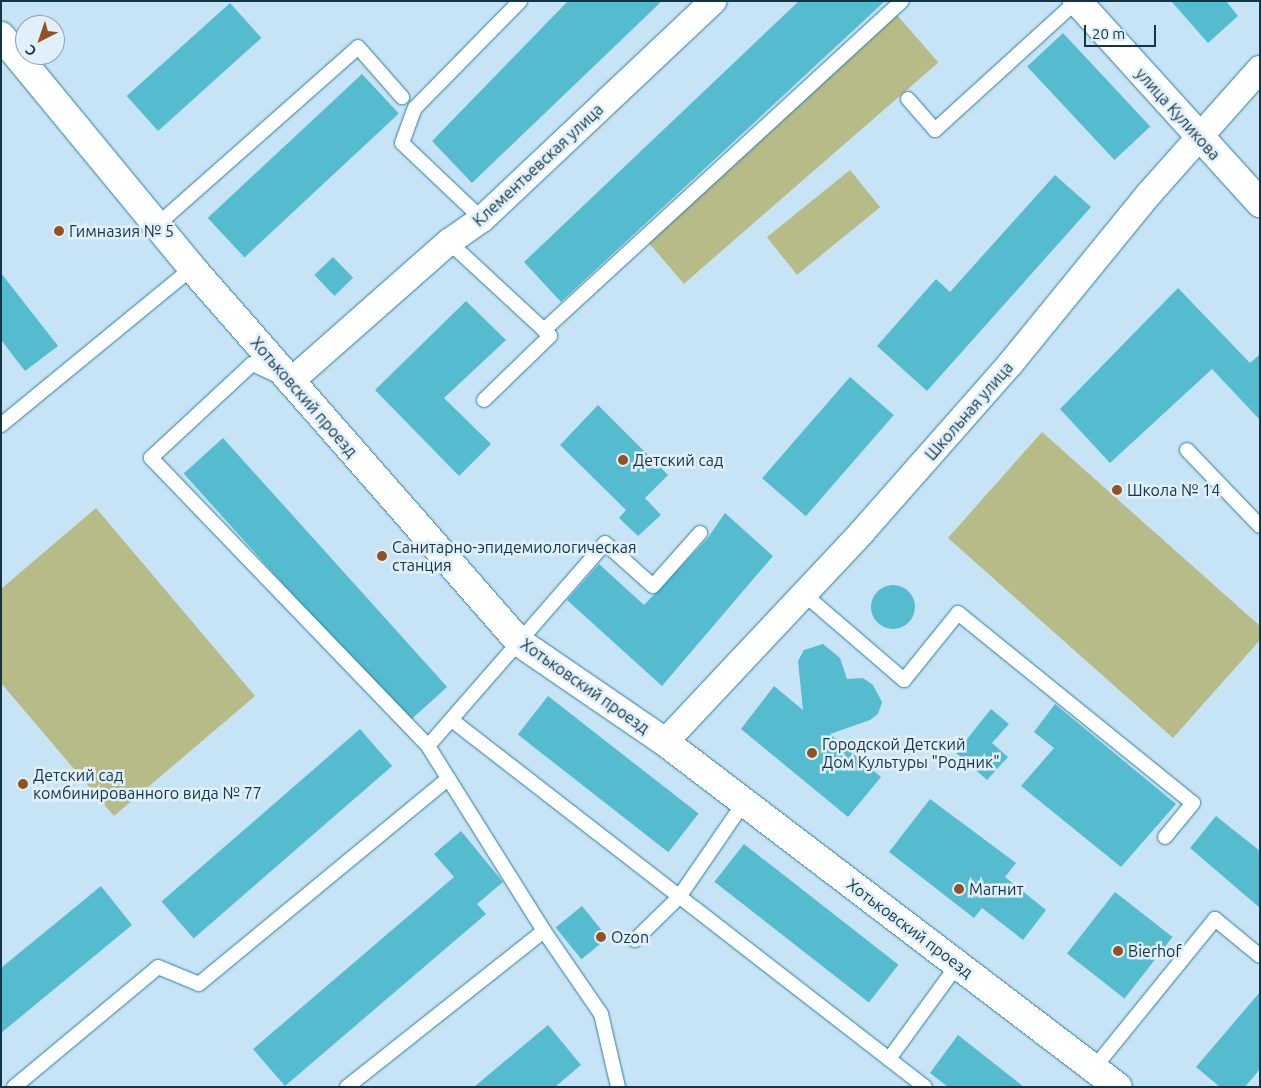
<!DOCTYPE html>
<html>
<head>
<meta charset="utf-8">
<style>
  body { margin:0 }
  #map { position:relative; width:1261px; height:1088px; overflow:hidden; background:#c6e4f5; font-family:Ubuntu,sans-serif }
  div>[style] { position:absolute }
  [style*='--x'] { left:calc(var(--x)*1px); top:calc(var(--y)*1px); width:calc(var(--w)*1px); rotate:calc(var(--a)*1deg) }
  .green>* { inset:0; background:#b6bb87; transform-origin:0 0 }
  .building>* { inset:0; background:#55bcd0; transform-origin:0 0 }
  .round { border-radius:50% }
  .roads { filter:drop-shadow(0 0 1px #297ea4) drop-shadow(0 0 1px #297ea4) }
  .lane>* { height:14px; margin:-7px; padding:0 7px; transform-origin:7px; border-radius:7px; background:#fff }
  .street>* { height:26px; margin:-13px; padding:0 13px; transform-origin:13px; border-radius:13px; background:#fff }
  .secondary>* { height:28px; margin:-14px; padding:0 14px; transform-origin:14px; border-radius:14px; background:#fff }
  .dots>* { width:14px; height:14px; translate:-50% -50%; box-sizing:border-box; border:2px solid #e0eff8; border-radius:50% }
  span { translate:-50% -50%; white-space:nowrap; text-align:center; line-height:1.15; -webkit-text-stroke:5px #e0eff8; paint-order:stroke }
  .street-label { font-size:16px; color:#133646 }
  .poi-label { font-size:16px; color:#133646 }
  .left { translate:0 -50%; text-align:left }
  .frame { position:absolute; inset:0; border:2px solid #133646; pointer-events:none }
  .north { position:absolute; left:15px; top:15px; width:50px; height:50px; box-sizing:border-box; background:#e0eff8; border:1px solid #8ea5b1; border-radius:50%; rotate:221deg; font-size:14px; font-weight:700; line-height:20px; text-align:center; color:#133646 }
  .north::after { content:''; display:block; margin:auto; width:18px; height:22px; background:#945121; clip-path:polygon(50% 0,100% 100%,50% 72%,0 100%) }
  .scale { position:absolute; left:1084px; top:25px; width:72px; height:22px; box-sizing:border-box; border:2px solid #133646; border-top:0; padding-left:6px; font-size:15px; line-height:18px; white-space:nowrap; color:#133646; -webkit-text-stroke:4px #e0eff8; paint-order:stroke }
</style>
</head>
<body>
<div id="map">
  <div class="green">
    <div style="left:897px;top:15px;width:63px;height:337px;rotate:49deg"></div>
    <div style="left:850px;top:170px;width:48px;height:107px;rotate:51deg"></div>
    <div style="clip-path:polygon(1042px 432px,1260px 626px,1260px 640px,1173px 738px,948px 538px)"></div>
    <div style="clip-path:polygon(96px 508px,255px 696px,114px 816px,1px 683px,1px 589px)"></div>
  </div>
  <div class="building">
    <div style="clip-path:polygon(568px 1px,662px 1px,472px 183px,432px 141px)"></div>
    <div style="clip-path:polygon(799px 1px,885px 1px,561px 302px,524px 262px)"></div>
    <div style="clip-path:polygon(1171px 1px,1226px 1px,1238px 16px,1208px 43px)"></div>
    <div style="left:230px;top:3px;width:47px;height:139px;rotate:48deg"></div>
    <div style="left:1063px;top:33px;width:128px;height:49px;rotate:47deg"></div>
    <div style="left:362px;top:74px;width:54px;height:211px;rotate:47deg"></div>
    <div style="clip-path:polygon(1055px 175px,1091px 207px,927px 391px,877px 346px,936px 279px,950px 292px)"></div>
    <div style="left:333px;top:257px;width:29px;height:26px;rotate:46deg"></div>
    <div style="clip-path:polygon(1px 273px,58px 346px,25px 371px,1px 340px)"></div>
    <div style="clip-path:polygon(1178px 288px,1250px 363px,1260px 354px,1260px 420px,1212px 369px,1110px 463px,1060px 409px)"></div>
    <div style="clip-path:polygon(466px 301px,506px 340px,444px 398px,491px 444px,459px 476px,375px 390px)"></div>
    <div style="left:850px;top:377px;width:58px;height:134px;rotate:41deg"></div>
    <div style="clip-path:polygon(598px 405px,668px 475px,645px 498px,661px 515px,638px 536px,619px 518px,626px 510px,560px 445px)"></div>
    <div style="left:223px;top:438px;width:335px;height:53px;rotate:48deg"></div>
    <div style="clip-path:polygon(725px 513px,773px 556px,662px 686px,567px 600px,599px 564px,644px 605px,707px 539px)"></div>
    <div class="round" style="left:871px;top:585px;width:44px;height:44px"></div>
    <div style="clip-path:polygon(823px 644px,840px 658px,847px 679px,863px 678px,873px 685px,882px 702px,878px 714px,870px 720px,830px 734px,881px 777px,848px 817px,741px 729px,774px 686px,803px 710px,798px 661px,804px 650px)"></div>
    <div style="left:548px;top:696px;width:191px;height:49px;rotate:38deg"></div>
    <div style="clip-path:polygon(1055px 704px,1176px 804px,1121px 867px,1021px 786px,1054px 748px,1034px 732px)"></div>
    <div style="clip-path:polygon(991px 709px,1009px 724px,992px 743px,1008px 757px,987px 780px,956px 753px)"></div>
    <div style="left:360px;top:729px;width:49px;height:263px;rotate:49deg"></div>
    <div style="clip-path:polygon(930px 799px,1016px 863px,1005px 877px,1046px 910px,1023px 940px,982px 908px,974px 918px,889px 852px)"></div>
    <div style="clip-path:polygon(1216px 816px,1260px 851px,1260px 908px,1190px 848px)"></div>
    <div style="clip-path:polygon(461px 831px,503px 882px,477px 904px,486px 914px,285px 1086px,253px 1049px,454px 877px,434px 854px)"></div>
    <div style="left:744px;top:844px;width:196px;height:48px;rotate:38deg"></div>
    <div style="clip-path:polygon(101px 886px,132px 925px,1px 1033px,1px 968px)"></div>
    <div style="left:1115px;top:892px;width:73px;height:78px;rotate:38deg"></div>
    <div style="left:582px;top:906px;width:41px;height:34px;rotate:51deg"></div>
    <div style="clip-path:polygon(1260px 992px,1260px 1069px,1245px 1087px,1220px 1087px,1196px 1067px)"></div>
    <div style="clip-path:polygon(548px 1025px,581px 1065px,555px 1087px,474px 1087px)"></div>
    <div style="clip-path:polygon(958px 1035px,1024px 1087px,948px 1087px,930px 1073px)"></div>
  </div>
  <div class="roads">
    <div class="lane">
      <div style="--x:908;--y:99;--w:41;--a:48.9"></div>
      <div style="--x:935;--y:130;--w:192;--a:-42.3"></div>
      <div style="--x:482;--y:219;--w:110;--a:-136.5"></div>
      <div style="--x:402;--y:143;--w:37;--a:-70"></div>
      <div style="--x:415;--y:108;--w:150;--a:-45.5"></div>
      <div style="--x:157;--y:225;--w:268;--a:-41.5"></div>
      <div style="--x:358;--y:47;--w:67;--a:48.7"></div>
      <div style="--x:449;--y:242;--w:129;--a:42.8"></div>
      <div style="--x:544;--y:330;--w:486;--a:-42.6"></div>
      <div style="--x:278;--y:376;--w:29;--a:-155"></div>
      <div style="--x:252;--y:364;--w:138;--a:137.1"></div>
      <div style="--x:151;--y:458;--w:400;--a:46.1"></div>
      <div style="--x:484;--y:400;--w:92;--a:-44.1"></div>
      <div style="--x:550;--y:336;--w:8;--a:-135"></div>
      <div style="--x:1;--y:425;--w:247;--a:-39.4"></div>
      <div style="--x:1187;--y:450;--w:105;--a:46.2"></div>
      <div style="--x:804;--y:594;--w:132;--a:40.7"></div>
      <div style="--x:904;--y:680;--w:86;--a:-51.1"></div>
      <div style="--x:958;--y:613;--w:302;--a:39"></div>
      <div style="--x:1193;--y:803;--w:44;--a:129.5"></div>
      <div style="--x:453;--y:721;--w:597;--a:37.79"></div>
      <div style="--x:635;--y:940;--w:62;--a:-44.3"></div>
      <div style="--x:679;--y:897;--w:116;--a:-55.5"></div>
      <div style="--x:889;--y:1059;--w:117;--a:-54"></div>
      <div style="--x:1094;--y:1068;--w:192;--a:-50.9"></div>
      <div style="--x:1215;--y:919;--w:58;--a:39.4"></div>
      <div style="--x:14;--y:1087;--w:187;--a:-39.8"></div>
      <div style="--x:158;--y:967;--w:44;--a:22.5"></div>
      <div style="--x:199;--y:984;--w:323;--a:-39.5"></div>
      <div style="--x:347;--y:1087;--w:251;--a:-38.4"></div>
      <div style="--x:618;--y:1087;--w:75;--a:-103.1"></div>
      <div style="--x:601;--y:1014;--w:101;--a:-124.5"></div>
      <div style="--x:544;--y:931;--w:218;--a:-122.1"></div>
      <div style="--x:428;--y:746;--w:269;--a:-48.9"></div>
      <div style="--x:605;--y:543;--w:64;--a:41.9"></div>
      <div style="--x:653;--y:586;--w:71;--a:-48.4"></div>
    </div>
    <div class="street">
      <div style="--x:290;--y:382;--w:212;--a:-41.4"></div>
      <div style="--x:449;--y:242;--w:40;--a:-34.9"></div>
      <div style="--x:482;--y:219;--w:318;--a:-43.3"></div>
      <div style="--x:665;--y:742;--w:288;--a:-46.8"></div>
      <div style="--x:862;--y:532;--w:225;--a:-48.6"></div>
      <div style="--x:1011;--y:363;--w:217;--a:-50.8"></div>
      <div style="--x:1148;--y:195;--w:169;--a:-48.4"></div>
    </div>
    <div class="secondary">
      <div style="--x:1077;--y:1;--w:273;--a:47.8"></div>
      <div style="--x:1;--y:36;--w:301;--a:50.5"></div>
      <div style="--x:192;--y:268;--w:497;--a:48.8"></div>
      <div style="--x:519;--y:642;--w:177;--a:34.4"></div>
      <div style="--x:665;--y:742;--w:569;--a:37.29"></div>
    </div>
  </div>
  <div class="dots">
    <div style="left:59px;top:231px;background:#945121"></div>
    <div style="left:623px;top:460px;background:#945121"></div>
    <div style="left:1117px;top:490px;background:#945121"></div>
    <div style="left:382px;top:556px;background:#945121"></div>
    <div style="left:812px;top:753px;background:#945121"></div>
    <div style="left:23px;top:784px;background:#945121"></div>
    <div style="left:959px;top:889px;background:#945121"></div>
    <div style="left:601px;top:937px;background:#945121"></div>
    <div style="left:1118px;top:951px;background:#945121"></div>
  </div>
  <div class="street-label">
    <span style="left:1178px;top:114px;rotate:48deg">улица Куликова</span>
    <span style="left:538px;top:165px;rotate:-43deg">Клементьевская улица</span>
    <span style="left:304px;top:397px;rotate:49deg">Хотьковский проезд</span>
    <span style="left:969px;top:411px;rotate:-49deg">Школьная улица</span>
    <span style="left:585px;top:686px;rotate:35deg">Хотьковский проезд</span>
    <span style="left:910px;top:928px;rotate:37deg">Хотьковский проезд</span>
  </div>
  <div class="poi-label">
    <span class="left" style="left:69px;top:231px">Гимназия № 5</span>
    <span class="left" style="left:633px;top:460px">Детский сад</span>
    <span class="left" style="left:1127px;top:490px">Школа № 14</span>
    <span class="left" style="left:392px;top:556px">Санитарно-эпидемиологическая<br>станция</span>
    <span class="left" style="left:822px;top:753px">Городской Детский<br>Дом Культуры "Родник"</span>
    <span class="left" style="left:33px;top:784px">Детский сад<br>комбинированного вида № 77</span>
    <span class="left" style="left:969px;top:889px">Магнит</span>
    <span class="left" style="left:611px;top:937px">Ozon</span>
    <span class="left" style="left:1128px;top:951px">Bierhof</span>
  </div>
  <div class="frame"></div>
  <div class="north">С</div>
  <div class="scale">20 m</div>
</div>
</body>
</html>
